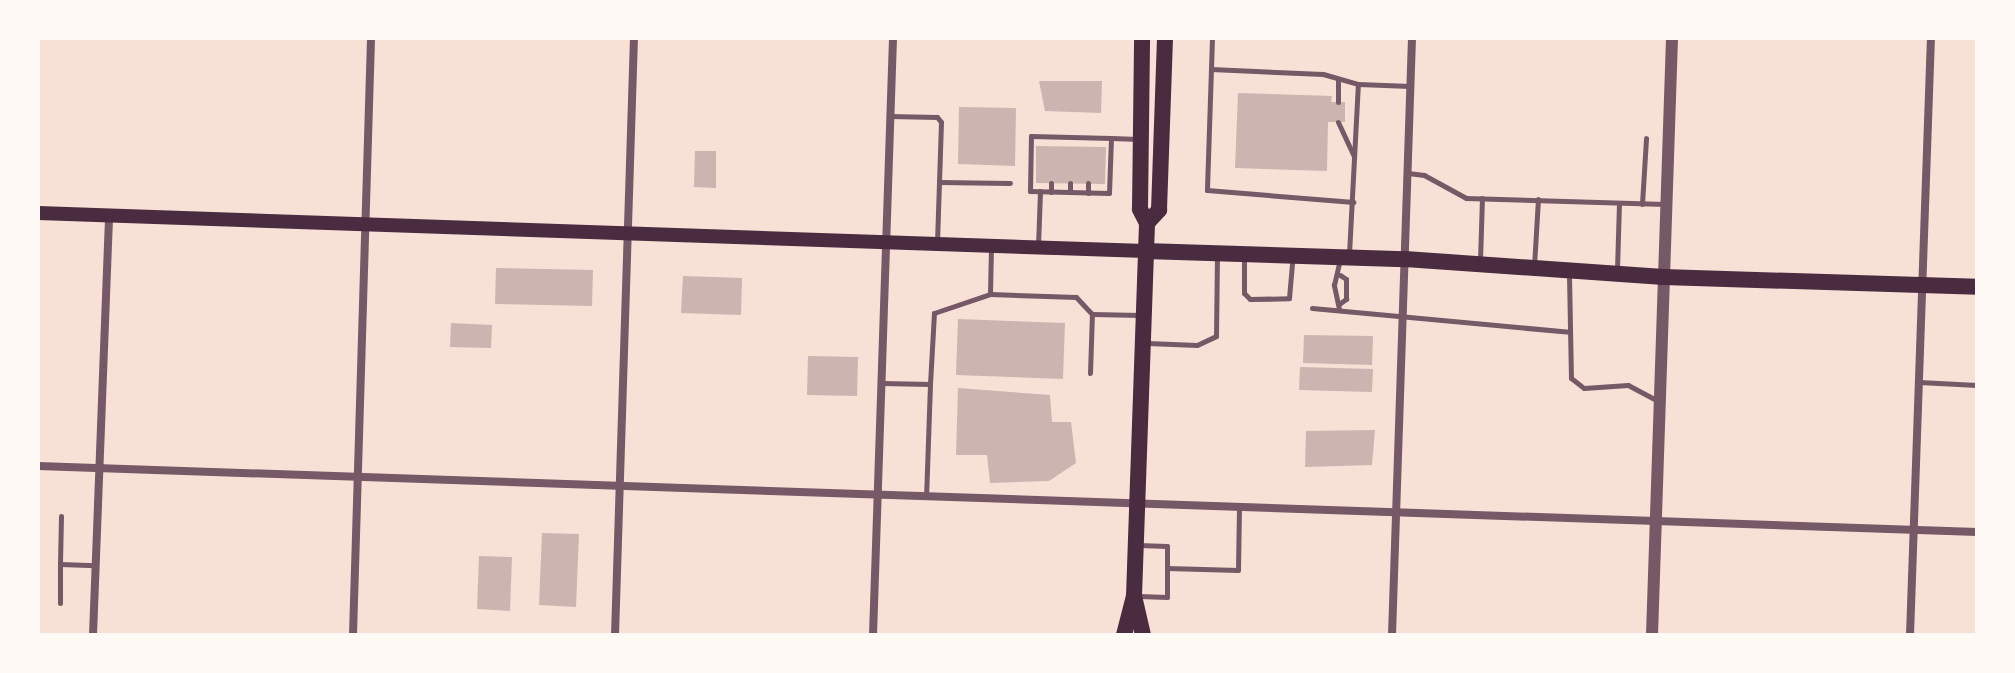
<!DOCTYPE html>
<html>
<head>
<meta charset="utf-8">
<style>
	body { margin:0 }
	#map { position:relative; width:2015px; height:673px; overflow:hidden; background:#f7e1d7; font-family:Barlow,sans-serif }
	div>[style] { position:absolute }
	.building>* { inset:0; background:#ccb4b1 }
	.service>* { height:5px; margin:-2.5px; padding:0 2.5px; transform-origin:2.5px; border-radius:2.5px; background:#755966 }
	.minor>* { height:8px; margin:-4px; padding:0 4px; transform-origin:4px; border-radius:4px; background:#755966 }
	.tertiary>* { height:12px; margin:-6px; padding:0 6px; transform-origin:6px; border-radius:6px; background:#755966 }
	.secondary>* { height:14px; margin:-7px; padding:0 7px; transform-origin:7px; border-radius:7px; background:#4a2c40 }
	.primary>* { height:16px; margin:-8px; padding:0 8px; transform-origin:8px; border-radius:8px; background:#4a2c40 }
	span { translate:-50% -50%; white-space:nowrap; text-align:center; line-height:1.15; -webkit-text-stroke:6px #fffaf5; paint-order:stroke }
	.frame { position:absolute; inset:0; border:40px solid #fffaf5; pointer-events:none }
</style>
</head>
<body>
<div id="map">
	<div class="building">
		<i style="clip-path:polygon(1039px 81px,1102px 81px,1101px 113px,1045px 111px)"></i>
		<i style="clip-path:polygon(1238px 93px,1332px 96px,1331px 102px,1345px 102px,1345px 122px,1328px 122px,1327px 171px,1235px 168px)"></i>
		<i style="clip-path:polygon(959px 107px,1016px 108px,1015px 166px,958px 164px)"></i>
		<i style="clip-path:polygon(1036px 146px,1106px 147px,1105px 184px,1036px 183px)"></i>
		<i style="clip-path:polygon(695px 151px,716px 151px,716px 188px,694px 187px)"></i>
		<i style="clip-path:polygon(496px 268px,593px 270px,592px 306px,495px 304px)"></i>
		<i style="clip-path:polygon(683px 276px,742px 278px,741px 315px,681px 313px)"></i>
		<i style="clip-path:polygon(958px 319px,1065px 323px,1063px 379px,956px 375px)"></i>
		<i style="clip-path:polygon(451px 323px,492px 325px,491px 348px,450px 347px)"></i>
		<i style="clip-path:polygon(1304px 335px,1373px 336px,1372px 365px,1303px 363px)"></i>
		<i style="clip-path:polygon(808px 356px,858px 357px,857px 396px,807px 395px)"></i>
		<i style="clip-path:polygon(1300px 367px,1373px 369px,1372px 392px,1299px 390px)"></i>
		<i style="clip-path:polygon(958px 388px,1050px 395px,1052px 422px,1071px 422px,1076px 463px,1049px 481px,990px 483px,987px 455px,956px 455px)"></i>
		<i style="clip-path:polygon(1375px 430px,1372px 465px,1305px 467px,1306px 431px)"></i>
		<i style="clip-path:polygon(542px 533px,579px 534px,576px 607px,539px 605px)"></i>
		<i style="clip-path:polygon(479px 556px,512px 557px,510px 611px,477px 609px)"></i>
	</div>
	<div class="service">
		<i style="left:1212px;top:38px;width:152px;rotate:91.9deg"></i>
		<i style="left:1207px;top:190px;width:147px;rotate:4.7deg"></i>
		<i style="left:1211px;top:69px;width:112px;rotate:2.6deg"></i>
		<i style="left:1323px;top:74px;width:36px;rotate:16deg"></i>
		<i style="left:1338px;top:102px;width:23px;rotate:-90deg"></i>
		<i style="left:890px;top:116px;width:47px;rotate:1.2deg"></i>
		<i style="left:937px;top:117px;width:6px;rotate:51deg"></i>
		<i style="left:941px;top:122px;width:119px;rotate:91.9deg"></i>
		<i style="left:1338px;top:122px;width:38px;rotate:65deg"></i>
		<i style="left:1031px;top:136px;width:80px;rotate:1.4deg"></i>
		<i style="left:1111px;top:138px;width:55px;rotate:92.1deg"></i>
		<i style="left:1109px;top:193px;width:79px;rotate:-178.5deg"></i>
		<i style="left:1030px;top:191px;width:55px;rotate:-89deg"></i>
		<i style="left:1111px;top:138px;width:27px;rotate:2deg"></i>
		<i style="left:1408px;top:173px;width:16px;rotate:7deg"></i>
		<i style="left:1424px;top:175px;width:48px;rotate:28.7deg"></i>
		<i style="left:1466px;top:198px;width:199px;rotate:1.7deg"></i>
		<i style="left:939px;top:182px;width:71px;rotate:0.8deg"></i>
		<i style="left:1051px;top:192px;width:9px;rotate:-90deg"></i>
		<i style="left:1070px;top:192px;width:9px;rotate:-90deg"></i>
		<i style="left:1088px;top:193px;width:10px;rotate:-90deg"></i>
		<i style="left:1642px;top:204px;width:66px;rotate:-86.5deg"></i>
		<i style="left:1038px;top:246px;width:55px;rotate:-87.9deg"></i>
		<i style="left:1349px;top:254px;width:170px;rotate:-87deg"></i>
		<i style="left:1358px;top:84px;width:52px;rotate:2.2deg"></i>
		<i style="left:1244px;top:258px;width:35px;rotate:90deg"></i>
		<i style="left:1244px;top:293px;width:8px;rotate:45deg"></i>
		<i style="left:1250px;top:299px;width:39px;rotate:-1deg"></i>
		<i style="left:1289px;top:298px;width:38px;rotate:-85deg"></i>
		<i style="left:1480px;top:261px;width:63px;rotate:-88.2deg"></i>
		<i style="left:1534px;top:266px;width:67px;rotate:-86.6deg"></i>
		<i style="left:1617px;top:270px;width:67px;rotate:-88.3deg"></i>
		<i style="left:1569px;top:275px;width:103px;rotate:88.9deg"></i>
		<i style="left:1571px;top:378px;width:16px;rotate:38deg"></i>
		<i style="left:1584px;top:388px;width:44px;rotate:-3.9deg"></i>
		<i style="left:1628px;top:385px;width:34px;rotate:28deg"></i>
		<i style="left:990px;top:294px;width:86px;rotate:2deg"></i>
		<i style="left:1076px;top:297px;width:23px;rotate:47deg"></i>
		<i style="left:1092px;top:314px;width:48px;rotate:1.2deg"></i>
		<i style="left:1339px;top:304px;width:9px;rotate:-36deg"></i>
		<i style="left:1346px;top:299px;width:20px;rotate:-90deg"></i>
		<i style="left:1346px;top:279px;width:7px;rotate:-146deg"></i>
		<i style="left:1312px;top:308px;width:258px;rotate:5.3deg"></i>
		<i style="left:1339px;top:309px;width:25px;rotate:-102deg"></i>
		<i style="left:1334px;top:285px;width:28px;rotate:-77deg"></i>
		<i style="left:1147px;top:343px;width:50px;rotate:2.3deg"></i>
		<i style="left:1197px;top:345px;width:21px;rotate:-25deg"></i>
		<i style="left:1216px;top:336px;width:78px;rotate:-89.3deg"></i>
		<i style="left:1090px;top:373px;width:59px;rotate:-88.1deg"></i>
		<i style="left:1919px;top:382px;width:58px;rotate:3deg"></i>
		<i style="left:882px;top:383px;width:48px;rotate:1.2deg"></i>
		<i style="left:930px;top:384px;width:113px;rotate:92deg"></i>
		<i style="left:930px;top:384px;width:71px;rotate:-86.8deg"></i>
		<i style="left:934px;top:313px;width:59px;rotate:-18.7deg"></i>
		<i style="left:990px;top:294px;width:48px;rotate:-88.8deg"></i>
		<i style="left:61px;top:516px;width:48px;rotate:91.2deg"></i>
		<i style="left:60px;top:564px;width:35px;rotate:2deg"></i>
		<i style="left:1138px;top:545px;width:29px;rotate:2deg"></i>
		<i style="left:1167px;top:546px;width:22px;rotate:90deg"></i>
		<i style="left:1139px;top:596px;width:28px;rotate:2deg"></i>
		<i style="left:1167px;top:597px;width:29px;rotate:-90deg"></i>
		<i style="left:1167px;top:568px;width:71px;rotate:1.6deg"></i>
		<i style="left:1238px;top:570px;width:62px;rotate:-89.1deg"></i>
		<i style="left:60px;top:603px;width:39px;rotate:-90deg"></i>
	</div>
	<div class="minor">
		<i style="left:38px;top:466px;width:1940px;rotate:1.95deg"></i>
		<i style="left:93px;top:635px;width:420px;rotate:-87.8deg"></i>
		<i style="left:353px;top:635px;width:597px;rotate:-88.27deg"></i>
		<i style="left:615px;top:635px;width:597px;rotate:-88.18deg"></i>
		<i style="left:873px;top:635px;width:597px;rotate:-88.08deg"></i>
		<i style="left:1392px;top:635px;width:597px;rotate:-88.08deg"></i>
		<i style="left:1910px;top:635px;width:597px;rotate:-87.99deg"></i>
	</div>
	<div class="tertiary">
		<i style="left:1652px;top:635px;width:597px;rotate:-88.08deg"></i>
	</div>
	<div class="secondary">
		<i style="left:38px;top:213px;width:1108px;rotate:1.97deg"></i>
	</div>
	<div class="primary">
		<i style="left:1147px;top:223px;width:18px;rotate:-47deg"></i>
		<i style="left:1159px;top:210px;width:172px;rotate:-88deg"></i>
		<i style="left:1145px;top:251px;width:260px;rotate:1.8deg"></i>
		<i style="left:1405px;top:259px;width:259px;rotate:4deg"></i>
		<i style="left:1663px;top:277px;width:314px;rotate:1.8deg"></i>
		<i style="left:1134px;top:596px;width:40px;rotate:77deg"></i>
		<i style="left:1124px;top:635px;width:40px;rotate:-75.6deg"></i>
		<i style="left:1134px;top:596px;width:373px;rotate:-88deg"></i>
		<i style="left:1147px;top:223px;width:16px;rotate:-117deg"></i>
		<i style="left:1140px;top:209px;width:171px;rotate:-89.3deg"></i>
	</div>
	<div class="frame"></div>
</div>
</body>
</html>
